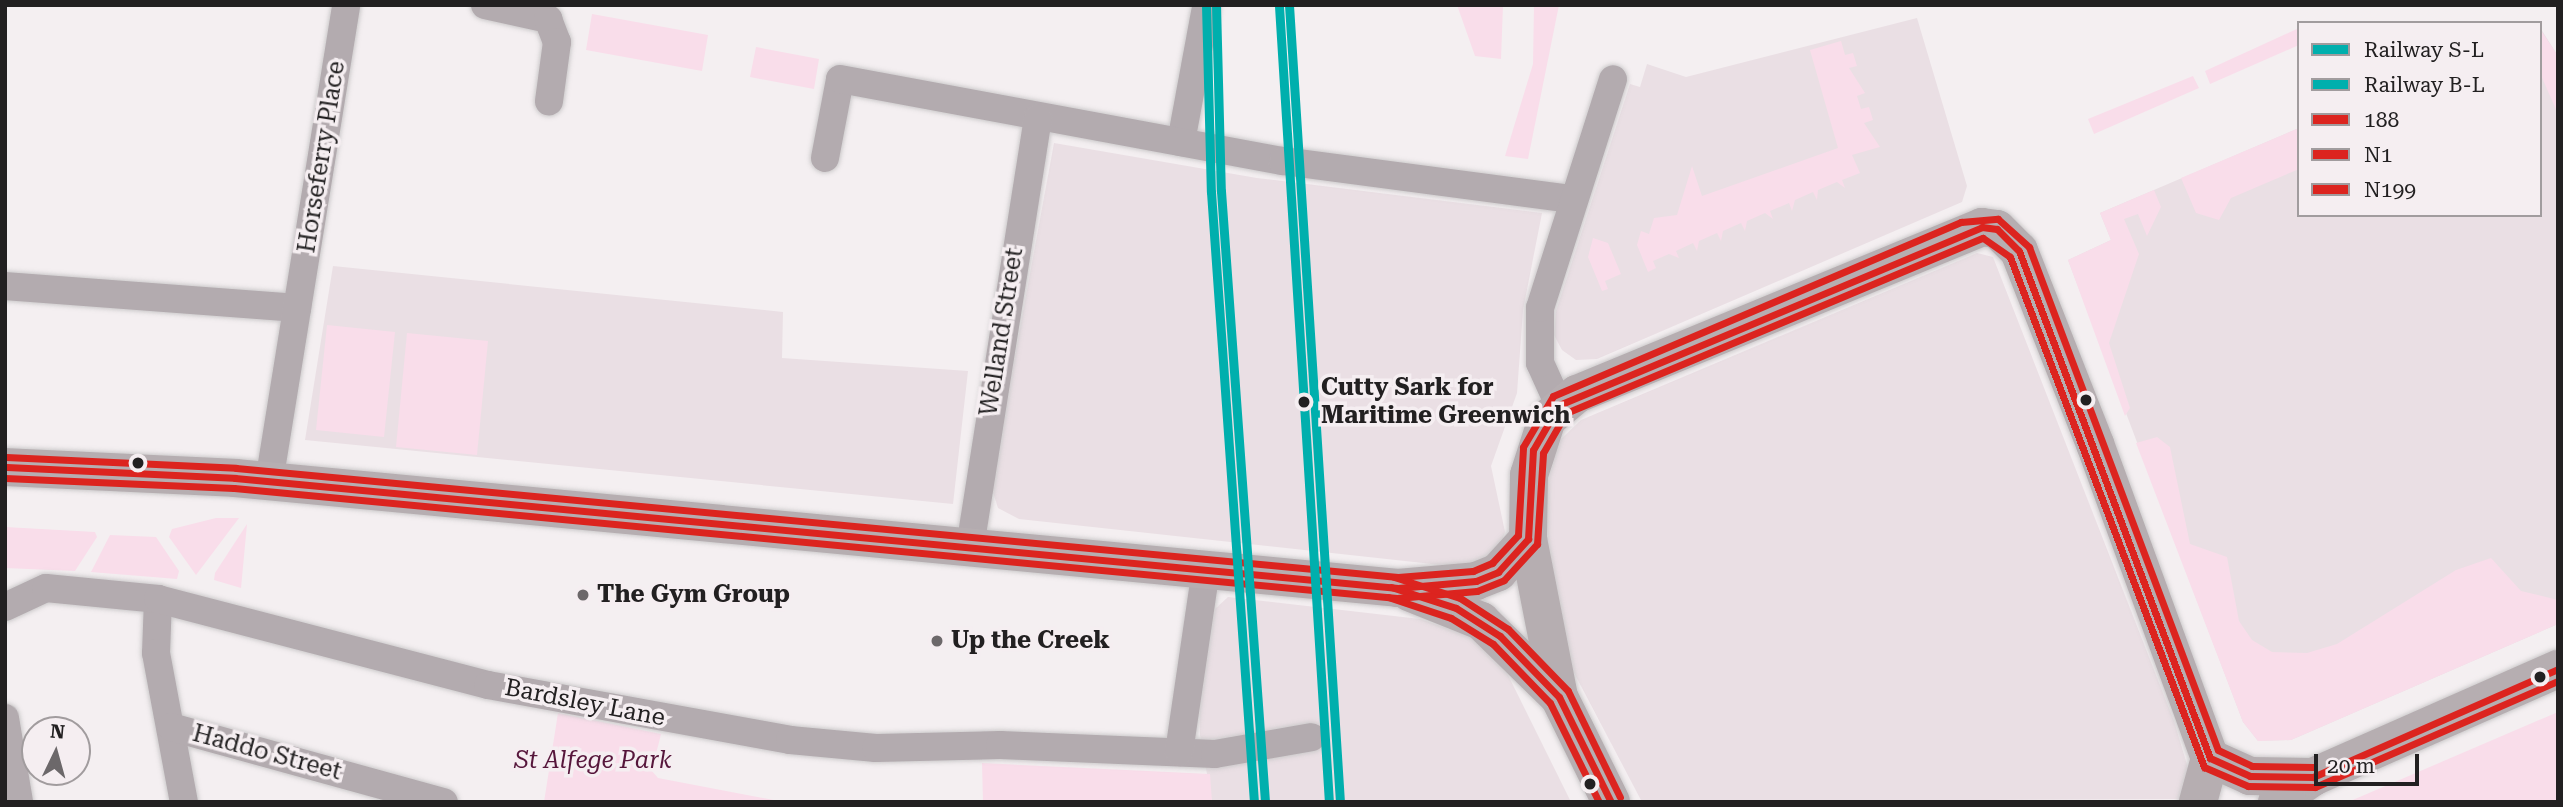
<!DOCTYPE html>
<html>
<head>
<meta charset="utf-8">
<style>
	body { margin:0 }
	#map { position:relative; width:2563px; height:807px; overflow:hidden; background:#f4eff1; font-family:"Roboto Serif",serif }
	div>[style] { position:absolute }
	.built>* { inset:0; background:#eadfe4 }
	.green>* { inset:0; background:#f9ddea }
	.roads { filter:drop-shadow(0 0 2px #cdcbcc) drop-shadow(0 0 2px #cdcbcc) }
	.street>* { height:28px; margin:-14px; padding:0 14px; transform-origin:14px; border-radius:14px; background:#b3abaf }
	.primary>* { height:38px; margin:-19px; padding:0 19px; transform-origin:19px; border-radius:19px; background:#b6aeb1 }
	.bus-1>* { height:7px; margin:-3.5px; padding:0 3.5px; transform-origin:3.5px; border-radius:3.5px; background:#dc241f }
	.bus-2>* { height:7px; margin:-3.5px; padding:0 3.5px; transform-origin:3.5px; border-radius:3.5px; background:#dc241f }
	.bus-3>* { height:7px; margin:-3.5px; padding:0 3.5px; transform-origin:3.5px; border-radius:3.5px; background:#dc241f }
	.rail-1>* { height:9px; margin:-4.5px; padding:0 4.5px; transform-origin:4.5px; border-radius:4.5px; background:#00afad }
	.rail-2>* { height:9px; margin:-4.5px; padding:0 4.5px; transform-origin:4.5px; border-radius:4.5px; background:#00afad }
	.dots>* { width:19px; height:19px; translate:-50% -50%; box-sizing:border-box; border:4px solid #f5eef1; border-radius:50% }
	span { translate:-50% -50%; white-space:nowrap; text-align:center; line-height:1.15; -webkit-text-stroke:7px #f5eef1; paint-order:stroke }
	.street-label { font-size:24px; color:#222021 }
	.stop-label { font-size:24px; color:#222021; font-weight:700 }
	.left { translate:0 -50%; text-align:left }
	.poi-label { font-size:24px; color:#222021; font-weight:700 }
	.park-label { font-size:24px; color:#56163b; font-style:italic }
	.frame { position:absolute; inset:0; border:7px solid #222021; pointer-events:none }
	.legend { position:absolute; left:2297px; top:21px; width:245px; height:196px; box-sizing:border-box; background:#f5eef1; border:2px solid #a19c9e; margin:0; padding:9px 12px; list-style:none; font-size:21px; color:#222021 }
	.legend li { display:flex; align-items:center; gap:14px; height:35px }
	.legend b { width:35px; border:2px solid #a19c9e }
	.north { position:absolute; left:21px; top:716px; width:70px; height:70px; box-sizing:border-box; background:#f5eef1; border:2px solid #a19c9e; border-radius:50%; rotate:5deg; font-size:19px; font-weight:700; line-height:28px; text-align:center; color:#222021 }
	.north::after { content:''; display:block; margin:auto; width:24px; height:32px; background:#6c686a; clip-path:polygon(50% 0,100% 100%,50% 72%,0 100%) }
	.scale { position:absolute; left:2314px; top:754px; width:105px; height:32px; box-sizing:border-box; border:4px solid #222021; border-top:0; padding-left:9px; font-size:21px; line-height:24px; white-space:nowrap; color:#222021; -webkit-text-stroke:5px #f5eef1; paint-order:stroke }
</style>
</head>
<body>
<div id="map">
	<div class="built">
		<i style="clip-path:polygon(1917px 18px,1967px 186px,1962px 202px,1597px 359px,1576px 360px,1562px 350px,1554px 335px,1556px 311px,1630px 84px,1640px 87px,1647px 64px,1686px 77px)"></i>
		<i style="clip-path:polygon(2541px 29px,2558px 56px,2558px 624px,2291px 740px,2258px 741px,2243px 722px,2068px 260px,2111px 240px,2100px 213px,2299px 128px,2299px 215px,2540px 215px)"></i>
		<i style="clip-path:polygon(1054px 143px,1257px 178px,1542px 213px,1523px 310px,1517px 393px,1491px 466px,1505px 532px,1499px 548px,1469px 568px,1019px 519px,998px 508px,991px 486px)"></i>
		<i style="clip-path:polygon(1977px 253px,1993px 257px,2174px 721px,2188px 768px,2181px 799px,1642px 802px,1571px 667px,1548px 556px,1548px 470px,1559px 441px,1581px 420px)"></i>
		<i style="clip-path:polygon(333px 266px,783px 312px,782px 358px,968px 371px,953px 504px,305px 440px)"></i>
		<i style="clip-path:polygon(1228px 597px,1420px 619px,1470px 636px,1507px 673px,1571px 802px,1212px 802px,1200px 735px,1199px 684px,1215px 609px)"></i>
	</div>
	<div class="green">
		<i style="clip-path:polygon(1457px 5px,1503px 5px,1501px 59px,1475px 56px)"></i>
		<i style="clip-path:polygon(1534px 5px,1559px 5px,1528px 159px,1505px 156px,1533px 64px)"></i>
		<i style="clip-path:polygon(592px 14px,708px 35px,702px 71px,586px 50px)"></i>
		<i style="clip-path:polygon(2299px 28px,2299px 45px,2210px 84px,2205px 71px)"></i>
		<i style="clip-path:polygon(2540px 29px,2558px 56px,2558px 114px,2540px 73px)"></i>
		<i style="clip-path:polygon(1841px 41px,1845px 55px,1853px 53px,1857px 66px,1849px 68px,1865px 93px,1857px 96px,1861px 109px,1869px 107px,1873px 120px,1864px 123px,1880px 147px,1852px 155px,1860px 173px,1842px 180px,1845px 188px,1837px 182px,1818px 190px,1817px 200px,1813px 192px,1795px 200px,1792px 211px,1789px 203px,1770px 211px,1773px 219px,1765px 213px,1747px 221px,1745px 231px,1741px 223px,1723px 231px,1721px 241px,1717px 233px,1699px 241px,1697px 251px,1693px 243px,1676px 251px,1679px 258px,1669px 254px,1653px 261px,1656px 268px,1648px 272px,1637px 245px,1641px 231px,1649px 234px,1654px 218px,1677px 215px,1692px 166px,1702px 196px,1838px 148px,1810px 50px)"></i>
		<i style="clip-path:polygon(756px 47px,819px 59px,814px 89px,750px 77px)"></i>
		<i style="clip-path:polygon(2193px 76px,2199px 88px,2094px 134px,2088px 119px)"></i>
		<i style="clip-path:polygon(2299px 128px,2299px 169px,2231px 198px,2219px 220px,2196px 213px,2181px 178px)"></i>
		<i style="clip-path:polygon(2154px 190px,2161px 207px,2147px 236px,2138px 214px,2124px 219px,2139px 254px,2109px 343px,2130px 408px,2125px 416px,2068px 260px,2111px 240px,2100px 213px)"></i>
		<i style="clip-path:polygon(1593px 238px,1608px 243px,1621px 274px,1605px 281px,1608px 289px,1602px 291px,1588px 257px)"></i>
		<i style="clip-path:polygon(327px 325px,395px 332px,384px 437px,316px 430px)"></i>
		<i style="clip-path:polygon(407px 333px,488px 341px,477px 455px,396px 447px)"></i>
		<i style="clip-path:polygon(2157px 437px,2170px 447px,2190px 544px,2227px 557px,2239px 621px,2252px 640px,2272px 652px,2307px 653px,2337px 644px,2456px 570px,2491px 558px,2521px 591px,2558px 600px,2558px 624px,2291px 740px,2258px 741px,2243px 722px,2136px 443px)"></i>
		<i style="clip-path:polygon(216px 518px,239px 518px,196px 575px,169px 537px,172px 529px)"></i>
		<i style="clip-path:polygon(247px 524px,241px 588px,214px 580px,215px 573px)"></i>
		<i style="clip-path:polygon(5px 527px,95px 532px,97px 537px,75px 571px,5px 568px)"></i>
		<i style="clip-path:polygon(110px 535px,156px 537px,179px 571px,177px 579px,91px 572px)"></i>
		<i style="clip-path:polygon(2558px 712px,2558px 802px,2348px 802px)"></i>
		<i style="clip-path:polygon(558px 713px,661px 734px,652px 771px,658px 778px,784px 802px,544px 802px)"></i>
		<i style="clip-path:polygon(982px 763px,1210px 774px,1212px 802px,983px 802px)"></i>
	</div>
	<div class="roads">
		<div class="street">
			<i style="left:485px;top:5px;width:65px;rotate:12.5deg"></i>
			<i style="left:548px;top:19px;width:25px;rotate:69deg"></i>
			<i style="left:557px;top:42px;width:60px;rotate:97.7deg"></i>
			<i style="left:1181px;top:142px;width:137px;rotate:-79.5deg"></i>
			<i style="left:825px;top:158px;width:80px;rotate:-79.2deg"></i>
			<i style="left:840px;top:79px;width:451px;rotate:10.5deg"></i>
			<i style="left:1283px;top:161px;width:291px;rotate:7.5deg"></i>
			<i style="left:5px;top:286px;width:293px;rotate:4.3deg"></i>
			<i style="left:1559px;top:405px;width:46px;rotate:-114.3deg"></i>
			<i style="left:1540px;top:363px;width:55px;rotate:-90deg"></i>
			<i style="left:1540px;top:308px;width:240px;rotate:-72.3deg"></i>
			<i style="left:269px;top:482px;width:483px;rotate:-80.8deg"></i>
			<i style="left:970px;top:547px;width:434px;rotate:-81deg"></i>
			<i style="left:158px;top:599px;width:54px;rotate:92.1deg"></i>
			<i style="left:156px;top:653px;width:152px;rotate:79.4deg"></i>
			<i style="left:5px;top:607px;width:45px;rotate:-24.9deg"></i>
			<i style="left:46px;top:588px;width:113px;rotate:5.6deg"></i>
			<i style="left:158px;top:599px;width:341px;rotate:14.6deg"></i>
			<i style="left:488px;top:685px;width:307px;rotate:10.3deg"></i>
			<i style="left:790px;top:740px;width:86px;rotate:5.3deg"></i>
			<i style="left:876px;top:748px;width:124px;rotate:-1.4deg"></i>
			<i style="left:1000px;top:745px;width:215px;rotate:2.4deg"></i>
			<i style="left:1215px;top:754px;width:98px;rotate:-9.9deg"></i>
			<i style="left:5px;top:718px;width:85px;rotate:80.5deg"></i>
			<i style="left:171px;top:727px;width:283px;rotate:15.4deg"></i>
			<i style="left:1179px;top:752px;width:185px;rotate:-81.6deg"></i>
		</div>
		<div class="primary">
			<i style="left:5px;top:467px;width:230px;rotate:2.7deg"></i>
			<i style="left:235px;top:478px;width:1168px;rotate:5.4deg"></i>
			<i style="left:1398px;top:588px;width:78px;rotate:-5.1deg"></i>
			<i style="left:1476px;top:581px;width:24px;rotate:-22deg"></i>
			<i style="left:1498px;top:572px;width:45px;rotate:-47.7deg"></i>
			<i style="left:1409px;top:592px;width:78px;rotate:21.9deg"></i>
			<i style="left:1481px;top:621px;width:109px;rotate:44.3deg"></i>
			<i style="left:2210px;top:758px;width:44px;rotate:24.2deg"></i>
			<i style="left:2250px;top:776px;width:63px;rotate:0.9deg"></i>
			<i style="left:1611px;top:802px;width:117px;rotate:-116.3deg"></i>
			<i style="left:1559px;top:697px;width:161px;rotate:-101.1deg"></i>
			<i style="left:1528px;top:539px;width:64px;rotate:-89.1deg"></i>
			<i style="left:1529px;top:475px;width:59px;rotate:-72.2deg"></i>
			<i style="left:1547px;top:419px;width:39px;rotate:-40deg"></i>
			<i style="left:1577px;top:394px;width:438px;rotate:-22.4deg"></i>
			<i style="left:1982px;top:227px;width:15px;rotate:8deg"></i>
			<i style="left:1997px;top:229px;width:31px;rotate:45deg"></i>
			<i style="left:2019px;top:251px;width:207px;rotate:68.5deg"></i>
			<i style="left:2095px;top:444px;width:334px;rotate:69.9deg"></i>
			<i style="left:2210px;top:758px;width:46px;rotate:105.3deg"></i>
			<i style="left:2277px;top:802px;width:44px;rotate:-34.8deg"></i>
			<i style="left:2313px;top:777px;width:268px;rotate:-23.8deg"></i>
		</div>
	</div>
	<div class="bus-1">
		<i style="left:5px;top:467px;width:230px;rotate:2.7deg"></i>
		<i style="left:235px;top:478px;width:1168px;rotate:5.4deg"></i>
		<i style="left:1398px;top:588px;width:78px;rotate:-5.1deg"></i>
		<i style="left:1476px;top:581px;width:24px;rotate:-22deg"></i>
		<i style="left:1498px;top:572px;width:45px;rotate:-47.7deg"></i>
		<i style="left:1528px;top:539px;width:89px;rotate:-86.8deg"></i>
		<i style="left:1533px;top:450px;width:52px;rotate:-60deg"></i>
		<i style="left:1559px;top:405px;width:459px;rotate:-22.8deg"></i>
		<i style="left:1982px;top:227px;width:15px;rotate:8deg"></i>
		<i style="left:1997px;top:229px;width:31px;rotate:45deg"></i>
		<i style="left:2019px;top:251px;width:542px;rotate:69.36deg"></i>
		<i style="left:2210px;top:758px;width:44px;rotate:24.2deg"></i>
		<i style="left:2250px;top:776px;width:63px;rotate:0.9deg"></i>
		<i style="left:2313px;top:777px;width:268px;rotate:-23.8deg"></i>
		<i style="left:1391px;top:587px;width:68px;rotate:17.9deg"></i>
		<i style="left:1456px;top:608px;width:52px;rotate:32.5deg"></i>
		<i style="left:1500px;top:636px;width:85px;rotate:46deg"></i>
		<i style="left:1559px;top:697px;width:117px;rotate:63.7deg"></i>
	</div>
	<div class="bus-2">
		<i style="left:5px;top:478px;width:229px;rotate:2.5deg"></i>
		<i style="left:234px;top:488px;width:1168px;rotate:5.4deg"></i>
		<i style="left:1397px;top:598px;width:80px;rotate:-5deg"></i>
		<i style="left:1477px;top:591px;width:29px;rotate:-22deg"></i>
		<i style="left:1504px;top:580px;width:49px;rotate:-47.5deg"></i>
		<i style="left:1537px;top:544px;width:91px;rotate:-86.2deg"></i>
		<i style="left:1543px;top:453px;width:46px;rotate:-60.1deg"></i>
		<i style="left:1566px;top:413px;width:452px;rotate:-22.8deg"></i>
		<i style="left:1983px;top:238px;width:33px;rotate:35deg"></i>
		<i style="left:2010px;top:257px;width:546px;rotate:69.17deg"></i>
		<i style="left:2204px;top:767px;width:48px;rotate:23.4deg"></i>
		<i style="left:2248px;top:786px;width:67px;rotate:0.9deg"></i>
		<i style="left:2315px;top:787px;width:265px;rotate:-23.6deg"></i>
		<i style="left:1388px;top:597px;width:66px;rotate:18.4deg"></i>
		<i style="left:1451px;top:618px;width:49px;rotate:31.8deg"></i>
		<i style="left:1493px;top:644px;width:82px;rotate:46deg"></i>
		<i style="left:1550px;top:703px;width:110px;rotate:63.7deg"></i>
	</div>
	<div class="bus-3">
		<i style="left:6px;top:457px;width:230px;rotate:2.7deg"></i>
		<i style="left:236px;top:468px;width:1167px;rotate:5.36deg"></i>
		<i style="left:1398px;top:577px;width:75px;rotate:-4.6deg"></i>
		<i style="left:1473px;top:571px;width:21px;rotate:-23deg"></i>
		<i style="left:1492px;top:563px;width:38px;rotate:-47deg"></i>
		<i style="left:1518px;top:535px;width:88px;rotate:-86.7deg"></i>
		<i style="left:1523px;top:447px;width:59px;rotate:-59.5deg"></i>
		<i style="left:1553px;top:396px;width:444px;rotate:-23.1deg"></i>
		<i style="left:1961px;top:222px;width:37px;rotate:-5deg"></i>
		<i style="left:1998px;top:219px;width:42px;rotate:42.1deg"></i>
		<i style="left:2029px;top:247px;width:537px;rotate:69.41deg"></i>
		<i style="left:2218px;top:750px;width:38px;rotate:25deg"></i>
		<i style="left:2252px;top:766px;width:61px;rotate:0.9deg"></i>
		<i style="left:1394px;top:577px;width:69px;rotate:17.7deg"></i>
		<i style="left:1460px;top:598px;width:57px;rotate:32.9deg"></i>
		<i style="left:1508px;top:629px;width:86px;rotate:45.9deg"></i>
		<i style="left:1568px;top:691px;width:118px;rotate:63.9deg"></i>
	</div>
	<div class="rail-1">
		<i style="left:1216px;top:5px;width:186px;rotate:88.5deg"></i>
		<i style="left:1221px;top:191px;width:613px;rotate:85.88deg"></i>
		<i style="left:1289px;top:5px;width:799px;rotate:86.34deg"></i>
	</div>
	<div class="rail-2">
		<i style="left:1206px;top:5px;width:187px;rotate:88.5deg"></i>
		<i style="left:1211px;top:192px;width:612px;rotate:85.97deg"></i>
		<i style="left:1279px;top:6px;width:798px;rotate:86.41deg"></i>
	</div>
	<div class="dots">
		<i style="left:2086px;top:400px;background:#222021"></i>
		<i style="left:1304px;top:402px;background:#222021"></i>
		<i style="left:138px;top:463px;background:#222021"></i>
		<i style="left:583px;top:595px;background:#6c686a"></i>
		<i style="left:937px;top:641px;background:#6c686a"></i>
		<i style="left:2540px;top:677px;background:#222021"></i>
		<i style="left:1590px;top:784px;background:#222021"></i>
	</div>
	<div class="street-label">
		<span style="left:322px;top:157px;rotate:-81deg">Horseferry Place</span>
		<span style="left:1002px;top:332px;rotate:-81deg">Welland Street</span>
		<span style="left:585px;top:703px;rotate:11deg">Bardsley Lane</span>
		<span style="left:267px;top:753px;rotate:15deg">Haddo Street</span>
	</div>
	<div class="stop-label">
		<span class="left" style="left:1321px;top:402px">Cutty Sark for<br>Maritime Greenwich</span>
	</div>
	<div class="poi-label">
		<span class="left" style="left:597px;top:595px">The Gym Group</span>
		<span class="left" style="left:951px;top:641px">Up the Creek</span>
	</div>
	<div class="park-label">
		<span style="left:593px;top:761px">St Alfege Park</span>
	</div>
	<div class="frame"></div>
	<ul class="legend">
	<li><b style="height:9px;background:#00afad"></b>Railway S-L</li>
	<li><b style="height:9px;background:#00afad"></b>Railway B-L</li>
	<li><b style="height:9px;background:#dc241f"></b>188</li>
	<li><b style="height:9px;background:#dc241f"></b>N1</li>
	<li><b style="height:9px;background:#dc241f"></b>N199</li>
	</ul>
	<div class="north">N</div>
	<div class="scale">20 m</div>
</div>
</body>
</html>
